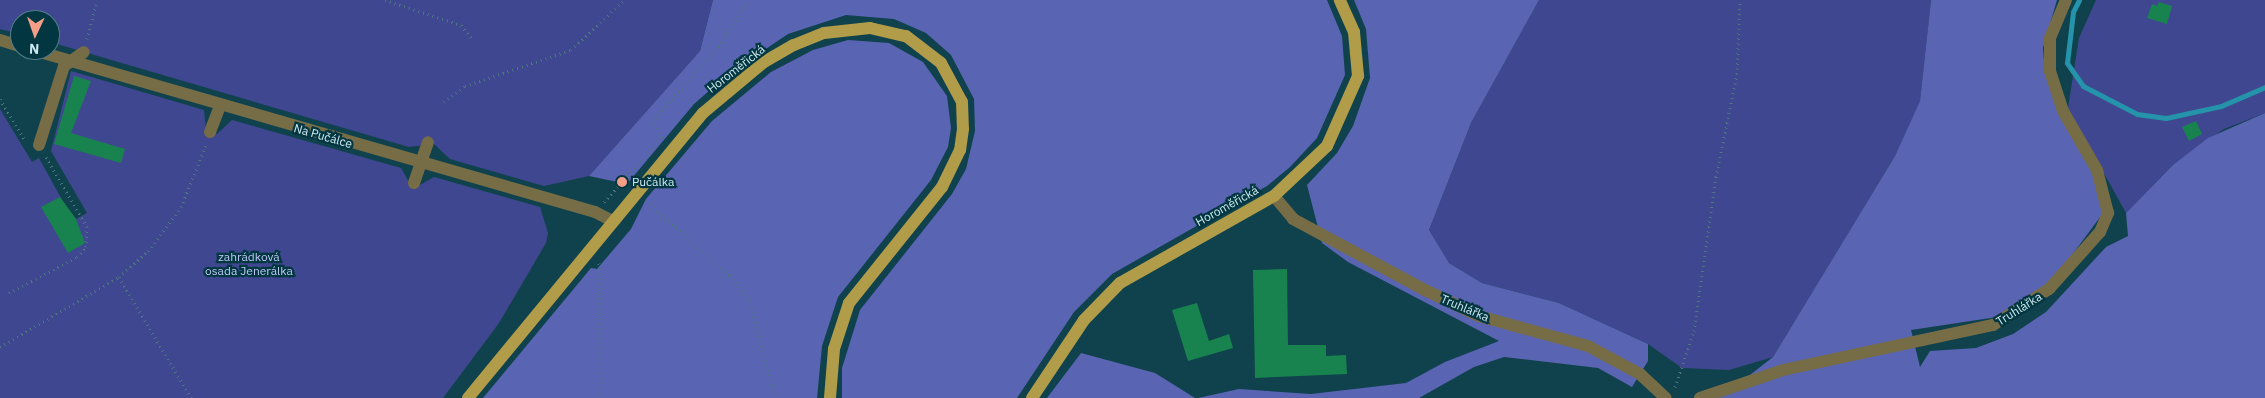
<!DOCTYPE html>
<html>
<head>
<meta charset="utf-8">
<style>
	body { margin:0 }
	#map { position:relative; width:2265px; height:398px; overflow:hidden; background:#10424d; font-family:"IBM Plex Sans",sans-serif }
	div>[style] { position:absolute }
	.green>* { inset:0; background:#3f4790 }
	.forest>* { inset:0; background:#5964b3 }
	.stream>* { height:5px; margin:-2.5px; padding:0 2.5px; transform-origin:2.5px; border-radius:2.5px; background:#2593aa }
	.building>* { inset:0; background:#18834e }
	.path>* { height:3px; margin-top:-1.5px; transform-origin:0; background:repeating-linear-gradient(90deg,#4c7680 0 1px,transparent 0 5px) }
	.minor>* { height:12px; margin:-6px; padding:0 6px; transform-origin:6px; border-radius:6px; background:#766d47 }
	.major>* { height:12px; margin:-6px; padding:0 6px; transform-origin:6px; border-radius:6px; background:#b19c49 }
	.dots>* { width:14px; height:14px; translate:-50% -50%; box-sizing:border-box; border:2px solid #023742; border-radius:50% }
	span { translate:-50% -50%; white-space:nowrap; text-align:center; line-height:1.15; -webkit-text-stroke:4.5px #023742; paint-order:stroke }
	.street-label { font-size:12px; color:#d0e9ef }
	.poi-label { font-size:12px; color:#d0e9ef }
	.left { translate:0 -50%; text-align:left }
	.park-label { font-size:12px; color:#c0c9f5 }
	.north { position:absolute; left:10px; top:10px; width:50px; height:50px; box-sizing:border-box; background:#023742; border:1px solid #547e87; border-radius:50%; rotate:183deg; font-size:14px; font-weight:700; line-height:20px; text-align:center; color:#d0e9ef }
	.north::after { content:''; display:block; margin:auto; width:18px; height:22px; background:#f49e88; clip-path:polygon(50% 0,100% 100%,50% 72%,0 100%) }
</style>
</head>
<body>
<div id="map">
	<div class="green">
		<i style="clip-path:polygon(0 0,713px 0,700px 51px,589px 176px,544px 186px,450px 159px,434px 144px,409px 147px,50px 42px,50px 20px,20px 20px,20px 34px,0 29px)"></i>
		<i style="clip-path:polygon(1539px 0,1931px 0,1920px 102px,1895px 156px,1773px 357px,1729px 370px,1682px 368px,1648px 344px,1559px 303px,1482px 283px,1449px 263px,1429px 230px,1471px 123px)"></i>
		<i style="clip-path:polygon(2096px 0,2265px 0,2265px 113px,2224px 129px,2173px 165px,2126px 213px,2068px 108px,2079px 38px)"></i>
		<i style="clip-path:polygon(71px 71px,204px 110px,206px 130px,217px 134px,232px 120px,401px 168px,409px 182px,420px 185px,434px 177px,540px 207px,548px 233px,546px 243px,499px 323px,443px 398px,0 398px,0 109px,32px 162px,39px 158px,66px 207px,76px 219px,87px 213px,51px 151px)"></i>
	</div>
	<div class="forest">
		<i style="clip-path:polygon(713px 0,1327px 0,1342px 36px,1345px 75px,1317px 138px,1290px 167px,1267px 186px,1112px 274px,1074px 312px,1017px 398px,842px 398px,842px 368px,860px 310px,952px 194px,966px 169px,975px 131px,974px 99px,951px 55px,926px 33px,894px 19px,846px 15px,788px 34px,727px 75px,694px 104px,627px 184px,589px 176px,700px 51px)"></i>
		<i style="clip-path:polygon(1354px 0,1539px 0,1471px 123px,1429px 230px,1449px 263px,1482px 283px,1559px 303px,1648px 344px,1648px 361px,1632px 387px,1598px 368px,1504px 357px,1474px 367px,1419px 398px,1198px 398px,1239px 389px,1311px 394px,1406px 383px,1445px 362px,1499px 341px,1348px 262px,1322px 243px,1307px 185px,1337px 153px,1353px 126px,1370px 78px,1366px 29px)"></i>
		<i style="clip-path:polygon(1931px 0,2057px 0,2043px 48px,2045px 73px,2109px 205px,2052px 282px,1997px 317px,1911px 330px,1920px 367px,1930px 351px,1976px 348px,2013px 334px,2046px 312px,2106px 247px,2128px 236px,2126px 213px,2173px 165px,2208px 138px,2265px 113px,2265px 398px,1701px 398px,1746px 378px,1773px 357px,1895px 156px,1920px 101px)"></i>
		<i style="clip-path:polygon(848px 40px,889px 43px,923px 62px,947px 96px,951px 128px,948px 147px,931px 180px,838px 297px,822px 346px,817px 398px,483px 398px,591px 268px,597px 269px,631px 229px,646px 199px,712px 121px,771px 72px,813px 50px)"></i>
		<i style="clip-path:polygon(1081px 353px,1155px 373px,1195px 398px,1047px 398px)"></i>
	</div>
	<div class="stream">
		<i style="left:2079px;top:0;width:13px;rotate:117deg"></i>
		<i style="left:2073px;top:12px;width:51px;rotate:96.7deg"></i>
		<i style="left:2067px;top:63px;width:28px;rotate:55deg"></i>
		<i style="left:2083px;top:86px;width:61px;rotate:27.4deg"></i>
		<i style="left:2137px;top:114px;width:29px;rotate:8deg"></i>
		<i style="left:2166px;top:118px;width:56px;rotate:-12.3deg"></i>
		<i style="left:2221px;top:106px;width:48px;rotate:-23.4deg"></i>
	</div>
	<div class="building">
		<i style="clip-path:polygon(2159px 2px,2172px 6px,2167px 24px,2147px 18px,2152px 4px,2157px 6px)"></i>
		<i style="clip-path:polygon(74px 76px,91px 81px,71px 133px,125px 149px,121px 163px,54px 144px)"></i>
		<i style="clip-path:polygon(2196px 121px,2202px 134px,2189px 141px,2182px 127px)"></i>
		<i style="clip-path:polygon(60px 197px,76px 219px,85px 243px,68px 253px,41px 207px)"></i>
		<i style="clip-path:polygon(1287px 269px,1288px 345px,1326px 345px,1326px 356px,1346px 355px,1347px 374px,1255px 378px,1253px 270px)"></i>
		<i style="clip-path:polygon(1197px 303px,1209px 341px,1229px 334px,1233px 348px,1188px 361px,1172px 310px)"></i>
	</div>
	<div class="path">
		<i style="left:385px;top:0;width:80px;rotate:18.2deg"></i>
		<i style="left:461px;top:25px;width:18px;rotate:52deg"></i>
		<i style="left:87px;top:39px;width:40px;rotate:-75.6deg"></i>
		<i style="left:0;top:99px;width:50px;rotate:58.8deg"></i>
		<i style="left:444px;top:102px;width:26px;rotate:-37deg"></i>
		<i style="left:465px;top:86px;width:112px;rotate:-18.8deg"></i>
		<i style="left:571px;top:50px;width:73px;rotate:-43.3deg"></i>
		<i style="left:646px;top:201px;width:111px;rotate:41.7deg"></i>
		<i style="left:729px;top:275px;width:34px;rotate:52deg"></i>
		<i style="left:750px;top:302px;width:99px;rotate:75.4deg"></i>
		<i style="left:604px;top:202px;width:87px;rotate:-48.3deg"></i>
		<i style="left:662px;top:137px;width:18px;rotate:-124deg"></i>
		<i style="left:652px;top:122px;width:106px;rotate:-48.8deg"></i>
		<i style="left:722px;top:42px;width:49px;rotate:-58.2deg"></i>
		<i style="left:599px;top:263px;width:135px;rotate:89.2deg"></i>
		<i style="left:119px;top:277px;width:141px;rotate:59.2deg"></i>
		<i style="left:9px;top:293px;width:77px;rotate:-27.9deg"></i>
		<i style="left:77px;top:257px;width:13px;rotate:-48deg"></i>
		<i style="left:86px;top:247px;width:20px;rotate:-87deg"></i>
		<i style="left:87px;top:227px;width:81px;rotate:-120.4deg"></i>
		<i style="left:0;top:347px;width:138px;rotate:-30.5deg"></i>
		<i style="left:119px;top:277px;width:39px;rotate:-42deg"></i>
		<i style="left:148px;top:251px;width:55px;rotate:-53.1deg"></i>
		<i style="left:181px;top:207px;width:67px;rotate:-68deg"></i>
		<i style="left:1675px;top:387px;width:59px;rotate:-71.3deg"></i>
		<i style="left:1694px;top:331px;width:156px;rotate:-81.9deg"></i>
		<i style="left:1716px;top:177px;width:105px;rotate:-78.5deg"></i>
		<i style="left:1737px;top:74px;width:74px;rotate:-87.7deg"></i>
	</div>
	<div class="minor">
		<i style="left:0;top:40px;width:21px;rotate:17deg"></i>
		<i style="left:33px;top:50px;width:585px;rotate:16.08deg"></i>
		<i style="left:595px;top:212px;width:20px;rotate:27deg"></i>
		<i style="left:210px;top:132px;width:28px;rotate:-69deg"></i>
		<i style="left:39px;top:145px;width:83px;rotate:-72.4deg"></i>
		<i style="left:64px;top:66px;width:24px;rotate:-35deg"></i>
		<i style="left:414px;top:183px;width:43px;rotate:-71.1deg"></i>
		<i style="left:1274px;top:196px;width:30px;rotate:50deg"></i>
		<i style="left:1293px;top:219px;width:150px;rotate:28.3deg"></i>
		<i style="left:1425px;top:290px;width:60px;rotate:25.7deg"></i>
		<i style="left:1479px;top:316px;width:113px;rotate:15.4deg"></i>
		<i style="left:1588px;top:346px;width:59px;rotate:28.3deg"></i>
		<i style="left:1640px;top:374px;width:35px;rotate:43deg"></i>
		<i style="left:1700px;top:398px;width:88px;rotate:-18.6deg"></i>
		<i style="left:1783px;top:370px;width:215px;rotate:-12.1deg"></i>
		<i style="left:1993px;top:325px;width:67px;rotate:-32.7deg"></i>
		<i style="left:2049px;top:289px;width:76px;rotate:-48.2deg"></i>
		<i style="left:2100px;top:232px;width:21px;rotate:-67deg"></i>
		<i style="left:2108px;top:213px;width:44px;rotate:-104.3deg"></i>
		<i style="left:2097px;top:170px;width:68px;rotate:-120deg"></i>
		<i style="left:2063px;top:111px;width:42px;rotate:-108deg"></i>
		<i style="left:2050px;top:71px;width:33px;rotate:-90deg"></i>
		<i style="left:2050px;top:38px;width:41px;rotate:-67.2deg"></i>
	</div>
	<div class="major">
		<i style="left:468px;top:398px;width:369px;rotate:-50.5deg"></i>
		<i style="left:703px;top:113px;width:80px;rotate:-39.9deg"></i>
		<i style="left:764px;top:62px;width:34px;rotate:-30deg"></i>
		<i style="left:794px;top:45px;width:32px;rotate:-22deg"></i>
		<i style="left:824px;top:33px;width:46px;rotate:-6.2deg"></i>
		<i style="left:870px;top:28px;width:37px;rotate:13deg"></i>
		<i style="left:906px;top:36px;width:44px;rotate:37.6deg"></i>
		<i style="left:941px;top:63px;width:44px;rotate:61.7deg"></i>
		<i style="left:962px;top:102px;width:27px;rotate:88deg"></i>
		<i style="left:963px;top:129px;width:21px;rotate:98deg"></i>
		<i style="left:960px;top:150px;width:41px;rotate:115.9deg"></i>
		<i style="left:942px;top:187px;width:149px;rotate:128.7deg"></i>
		<i style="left:849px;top:303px;width:48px;rotate:108.1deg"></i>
		<i style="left:834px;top:349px;width:49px;rotate:94.7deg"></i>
		<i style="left:1032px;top:398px;width:94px;rotate:-56.3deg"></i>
		<i style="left:1084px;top:320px;width:52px;rotate:-45.8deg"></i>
		<i style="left:1120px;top:283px;width:177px;rotate:-29.5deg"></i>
		<i style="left:1274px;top:196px;width:73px;rotate:-43.3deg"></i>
		<i style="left:1327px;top:146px;width:77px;rotate:-66.1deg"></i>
		<i style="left:1358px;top:76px;width:44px;rotate:-95.2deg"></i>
		<i style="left:1354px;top:32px;width:35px;rotate:-114deg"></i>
	</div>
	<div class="dots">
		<i style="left:622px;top:182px;background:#f49e88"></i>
	</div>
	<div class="street-label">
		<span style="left:736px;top:69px;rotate:-38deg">Horoměřická</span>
		<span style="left:323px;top:136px;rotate:16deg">Na Pučálce</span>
		<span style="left:1227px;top:206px;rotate:-29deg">Horoměřická</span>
		<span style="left:1465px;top:308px;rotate:23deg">Truhlářka</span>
		<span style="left:2019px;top:309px;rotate:-32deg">Truhlářka</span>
	</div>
	<div class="poi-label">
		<span class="left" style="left:632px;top:182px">Pučálka</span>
	</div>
	<div class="park-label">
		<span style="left:249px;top:264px">zahrádková<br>osada Jenerálka</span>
	</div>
	<div class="north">N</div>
</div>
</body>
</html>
